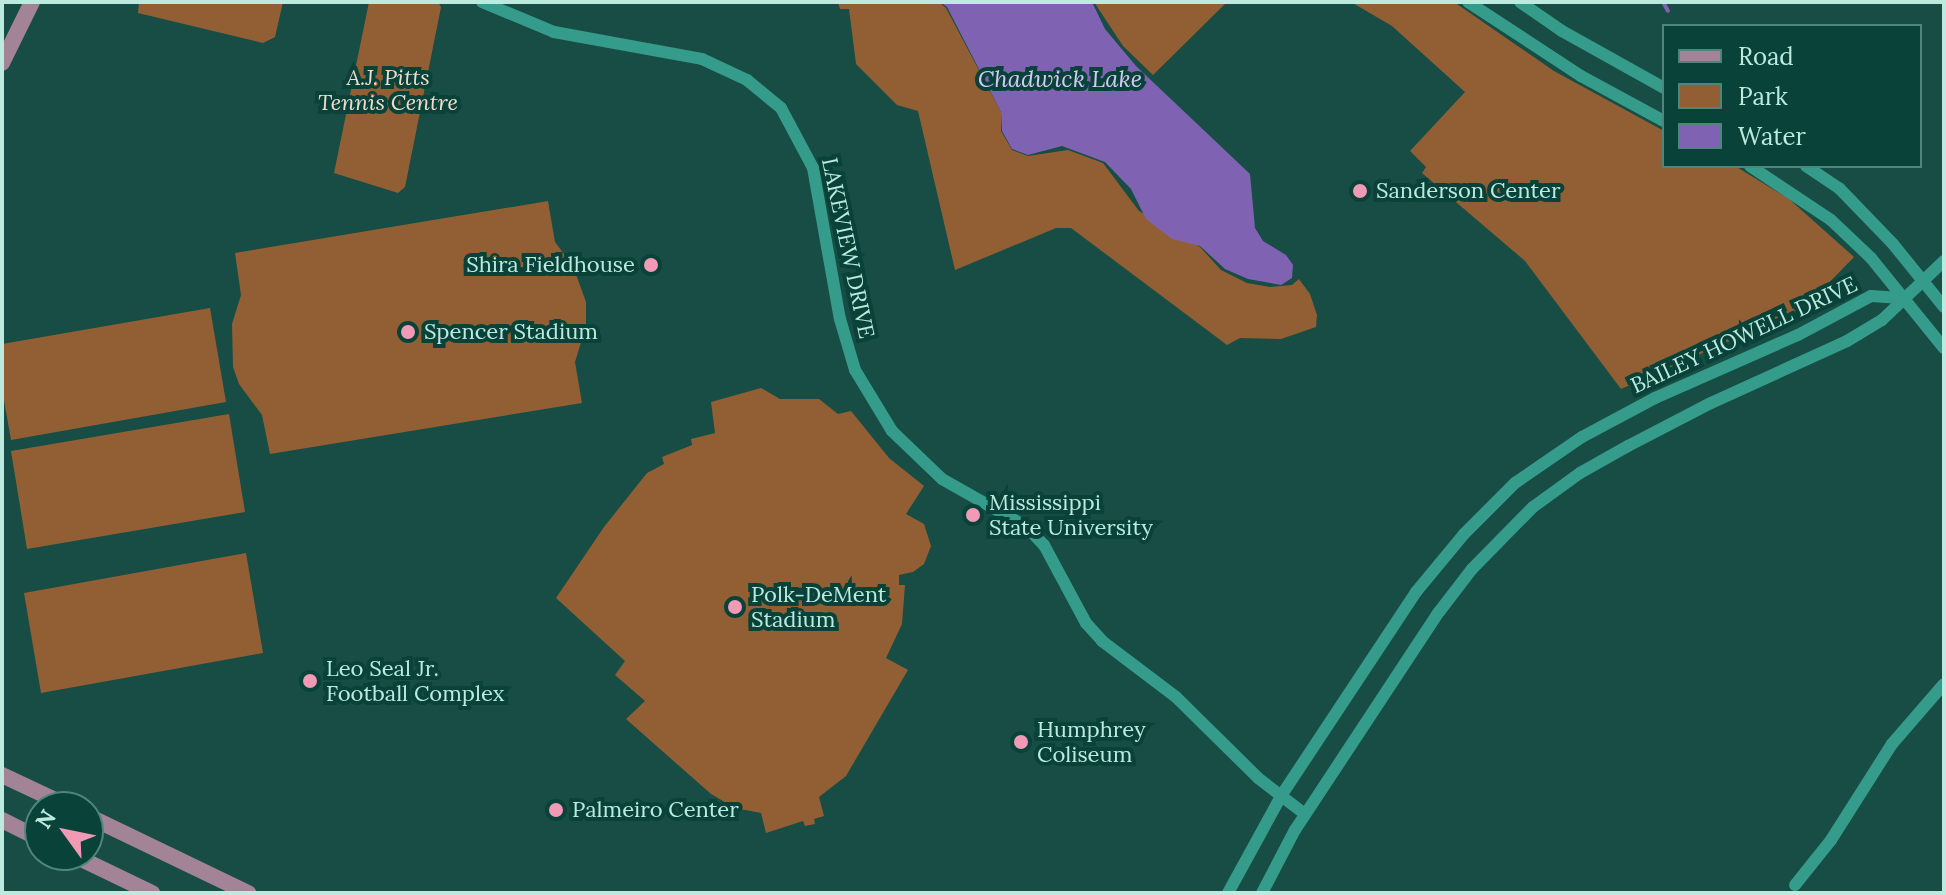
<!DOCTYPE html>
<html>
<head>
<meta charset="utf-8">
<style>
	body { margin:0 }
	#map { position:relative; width:1946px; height:895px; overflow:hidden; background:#174d44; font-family:Lora,serif }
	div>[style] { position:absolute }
	.green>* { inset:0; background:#925f34 }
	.water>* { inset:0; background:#8062b3 }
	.stream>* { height:4px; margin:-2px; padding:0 2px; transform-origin:2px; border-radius:2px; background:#8062b3 }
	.minor>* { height:12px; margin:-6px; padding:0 6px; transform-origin:6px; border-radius:6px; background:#359b8a }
	.major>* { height:16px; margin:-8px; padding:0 8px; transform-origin:8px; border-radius:8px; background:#a28496 }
	.dots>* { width:22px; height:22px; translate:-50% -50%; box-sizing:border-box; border:4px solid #084239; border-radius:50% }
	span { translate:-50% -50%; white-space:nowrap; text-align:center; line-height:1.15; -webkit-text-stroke:8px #084239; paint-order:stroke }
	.park-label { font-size:22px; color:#f1dccc; font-style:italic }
	.poi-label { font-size:22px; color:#bdeadf }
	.left { translate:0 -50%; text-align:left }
	.right { translate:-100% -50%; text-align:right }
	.street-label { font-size:22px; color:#bdeadf }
	.water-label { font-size:24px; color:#d4c7f3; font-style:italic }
	.frame { position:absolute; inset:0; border:4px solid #bdeadf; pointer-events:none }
	.legend { position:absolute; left:1662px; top:24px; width:260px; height:144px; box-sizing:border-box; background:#084239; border:2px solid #50857b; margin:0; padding:10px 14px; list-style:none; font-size:24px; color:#bdeadf }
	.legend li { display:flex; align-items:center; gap:16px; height:40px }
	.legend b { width:40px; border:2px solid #50857b }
	.north { position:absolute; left:24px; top:791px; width:80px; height:80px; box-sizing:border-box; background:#084239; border:2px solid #50857b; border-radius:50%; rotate:303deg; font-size:22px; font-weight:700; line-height:32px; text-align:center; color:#bdeadf }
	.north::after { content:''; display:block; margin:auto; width:28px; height:36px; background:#f09ab5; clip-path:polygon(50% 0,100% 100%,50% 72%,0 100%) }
</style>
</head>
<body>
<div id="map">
	<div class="green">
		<i style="clip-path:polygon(139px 2px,283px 2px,275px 37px,263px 43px,138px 13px)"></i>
		<i style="clip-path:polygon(369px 2px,438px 2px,441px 7px,405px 187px,398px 193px,334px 173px)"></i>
		<i style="clip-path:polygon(838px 2px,939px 2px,946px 8px,1001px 112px,1001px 131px,1012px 150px,1028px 156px,1068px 150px,1103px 163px,1139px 211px,1200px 247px,1221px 270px,1247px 283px,1270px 287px,1292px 285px,1299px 279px,1310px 294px,1317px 315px,1316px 327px,1281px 339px,1240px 338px,1227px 345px,1071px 228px,1056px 228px,955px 270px,918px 111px,897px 105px,856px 64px,849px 9px,840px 9px)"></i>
		<i style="clip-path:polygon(1094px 2px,1227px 2px,1153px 75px,1123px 46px)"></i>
		<i style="clip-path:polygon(1351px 2px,1454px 2px,1554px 71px,1664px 131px,1664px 166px,1735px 166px,1789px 199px,1854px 257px,1815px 297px,1793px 313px,1621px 389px,1525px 261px,1422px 173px,1426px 167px,1410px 151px,1465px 92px,1392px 26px)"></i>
		<i style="clip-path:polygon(548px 201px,555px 242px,573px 266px,586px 302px,586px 326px,575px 362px,582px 403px,270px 454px,262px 415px,239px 384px,233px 367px,232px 324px,241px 295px,235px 253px)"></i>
		<i style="clip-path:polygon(210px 308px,226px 402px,11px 440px,2px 389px,2px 344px)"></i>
		<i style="clip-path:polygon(761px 388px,780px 399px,819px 399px,838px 414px,851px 411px,889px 458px,924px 486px,906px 514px,924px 524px,931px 546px,924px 564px,913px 572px,899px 575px,899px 585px,905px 585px,902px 624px,886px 658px,908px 670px,846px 776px,819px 797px,824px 816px,814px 819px,815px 824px,805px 826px,803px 821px,766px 833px,761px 813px,735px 808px,711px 794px,626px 719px,645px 701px,615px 675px,625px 661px,556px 598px,604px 527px,647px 473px,664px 464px,662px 457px,692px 445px,691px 439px,715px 433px,711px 402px)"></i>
		<i style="clip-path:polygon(229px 414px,245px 512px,27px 549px,11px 451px)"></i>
		<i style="clip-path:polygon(246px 553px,263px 653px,41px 693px,24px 593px)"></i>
	</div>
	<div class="water">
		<i style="clip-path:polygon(940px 2px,1092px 2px,1105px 29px,1136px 66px,1250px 174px,1255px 228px,1263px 241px,1286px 255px,1293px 265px,1292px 278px,1281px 285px,1248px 279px,1225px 269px,1200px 246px,1172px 239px,1146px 219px,1131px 189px,1105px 162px,1062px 146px,1028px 155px,1012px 149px,1002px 131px,1001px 112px,947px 7px)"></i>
	</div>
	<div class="stream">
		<i style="left:1663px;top:2px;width:10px;rotate:61deg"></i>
	</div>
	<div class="minor">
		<i style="left:482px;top:2px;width:78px;rotate:22.6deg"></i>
		<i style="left:554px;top:32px;width:150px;rotate:10.3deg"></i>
		<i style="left:702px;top:59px;width:50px;rotate:25deg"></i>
		<i style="left:747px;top:80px;width:44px;rotate:39.5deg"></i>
		<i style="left:781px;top:108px;width:68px;rotate:61.9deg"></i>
		<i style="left:813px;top:168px;width:153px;rotate:79.9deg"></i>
		<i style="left:840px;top:319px;width:53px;rotate:73.6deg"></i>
		<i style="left:855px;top:370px;width:71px;rotate:58.8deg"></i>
		<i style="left:892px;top:431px;width:69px;rotate:43.8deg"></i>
		<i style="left:942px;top:479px;width:98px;rotate:29.5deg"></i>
		<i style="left:1027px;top:527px;width:25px;rotate:47deg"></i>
		<i style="left:1044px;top:545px;width:89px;rotate:61.7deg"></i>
		<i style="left:1086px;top:623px;width:24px;rotate:48deg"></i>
		<i style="left:1102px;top:641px;width:93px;rotate:37.1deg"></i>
		<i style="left:1176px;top:697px;width:115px;rotate:44.6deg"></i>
		<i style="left:1258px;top:778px;width:59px;rotate:37.5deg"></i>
		<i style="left:1468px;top:2px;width:135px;rotate:33.2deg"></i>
		<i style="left:1581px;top:76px;width:94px;rotate:28.5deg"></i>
		<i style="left:1520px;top:2px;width:51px;rotate:34.6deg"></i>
		<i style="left:1562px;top:31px;width:117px;rotate:29.2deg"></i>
		<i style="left:1750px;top:166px;width:97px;rotate:33.7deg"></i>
		<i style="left:1831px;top:220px;width:55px;rotate:43.5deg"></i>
		<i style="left:1871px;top:258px;width:116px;rotate:51deg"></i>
		<i style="left:1806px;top:166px;width:40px;rotate:34deg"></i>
		<i style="left:1839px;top:188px;width:78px;rotate:46deg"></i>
		<i style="left:1893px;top:244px;width:81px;rotate:51deg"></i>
		<i style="left:1795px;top:885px;width:58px;rotate:-51.3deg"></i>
		<i style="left:1831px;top:840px;width:114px;rotate:-57.6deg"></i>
		<i style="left:1892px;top:744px;width:79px;rotate:-49.1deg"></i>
		<i style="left:1228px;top:893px;width:111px;rotate:-61.3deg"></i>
		<i style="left:1281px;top:796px;width:245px;rotate:-56.5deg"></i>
		<i style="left:1416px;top:592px;width:75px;rotate:-50.4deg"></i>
		<i style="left:1464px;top:534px;width:72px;rotate:-45deg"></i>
		<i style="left:1515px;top:483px;width:81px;rotate:-34.5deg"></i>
		<i style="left:1582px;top:437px;width:83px;rotate:-28.1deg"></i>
		<i style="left:1655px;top:398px;width:156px;rotate:-23.8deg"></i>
		<i style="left:1798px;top:335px;width:83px;rotate:-28.1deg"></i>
		<i style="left:1871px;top:296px;width:30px;rotate:4deg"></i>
		<i style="left:1262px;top:893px;width:71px;rotate:-62.4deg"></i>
		<i style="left:1295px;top:830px;width:261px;rotate:-56.6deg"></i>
		<i style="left:1439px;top:612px;width:54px;rotate:-52.5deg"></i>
		<i style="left:1472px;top:569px;width:87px;rotate:-45.5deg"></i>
		<i style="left:1533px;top:507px;width:58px;rotate:-35.9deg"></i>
		<i style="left:1580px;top:473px;width:55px;rotate:-29.4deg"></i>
		<i style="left:1628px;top:446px;width:93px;rotate:-27.4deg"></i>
		<i style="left:1711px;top:403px;width:149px;rotate:-24.5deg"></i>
		<i style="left:1847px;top:341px;width:41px;rotate:-31deg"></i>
		<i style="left:1882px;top:320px;width:86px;rotate:-43.6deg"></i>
	</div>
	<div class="major">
		<i style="left:2px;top:63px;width:68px;rotate:-63.8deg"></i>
		<i style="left:2px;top:775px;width:75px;rotate:25.2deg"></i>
		<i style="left:88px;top:816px;width:178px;rotate:25.7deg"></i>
		<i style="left:2px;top:820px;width:42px;rotate:26.6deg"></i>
		<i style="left:73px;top:855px;width:88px;rotate:25.7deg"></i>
	</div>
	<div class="dots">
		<i style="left:1360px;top:191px;background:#f09ab5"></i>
		<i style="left:651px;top:265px;background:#f09ab5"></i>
		<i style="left:408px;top:332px;background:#f09ab5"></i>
		<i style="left:973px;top:515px;background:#f09ab5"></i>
		<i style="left:735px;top:607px;background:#f09ab5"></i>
		<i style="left:310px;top:681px;background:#f09ab5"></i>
		<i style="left:1021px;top:742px;background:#f09ab5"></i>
		<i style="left:556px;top:810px;background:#f09ab5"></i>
	</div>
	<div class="park-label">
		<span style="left:388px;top:90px">A.J. Pitts<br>Tennis Centre</span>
	</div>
	<div class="poi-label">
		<span class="left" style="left:1376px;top:191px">Sanderson Center</span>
		<span class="right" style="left:635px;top:265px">Shira Fieldhouse</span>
		<span class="left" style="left:424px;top:332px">Spencer Stadium</span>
		<span class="left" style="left:989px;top:515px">Mississippi<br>State University</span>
		<span class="left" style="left:751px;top:607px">Polk-DeMent<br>Stadium</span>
		<span class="left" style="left:326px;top:681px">Leo Seal Jr.<br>Football Complex</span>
		<span class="left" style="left:1037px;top:742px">Humphrey<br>Coliseum</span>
		<span class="left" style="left:572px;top:810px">Palmeiro Center</span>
	</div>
	<div class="street-label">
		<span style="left:848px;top:248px;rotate:78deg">LAKEVIEW DRIVE</span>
		<span style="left:1744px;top:335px;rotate:-25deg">BAILEY HOWELL DRIVE</span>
	</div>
	<div class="water-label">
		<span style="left:1060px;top:79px">Chadwick Lake</span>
	</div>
	<div class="frame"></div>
	<ul class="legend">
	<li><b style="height:10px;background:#a28496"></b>Road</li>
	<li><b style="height:22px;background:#925f34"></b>Park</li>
	<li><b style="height:22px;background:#8062b3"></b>Water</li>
	</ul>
	<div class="north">N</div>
</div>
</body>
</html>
